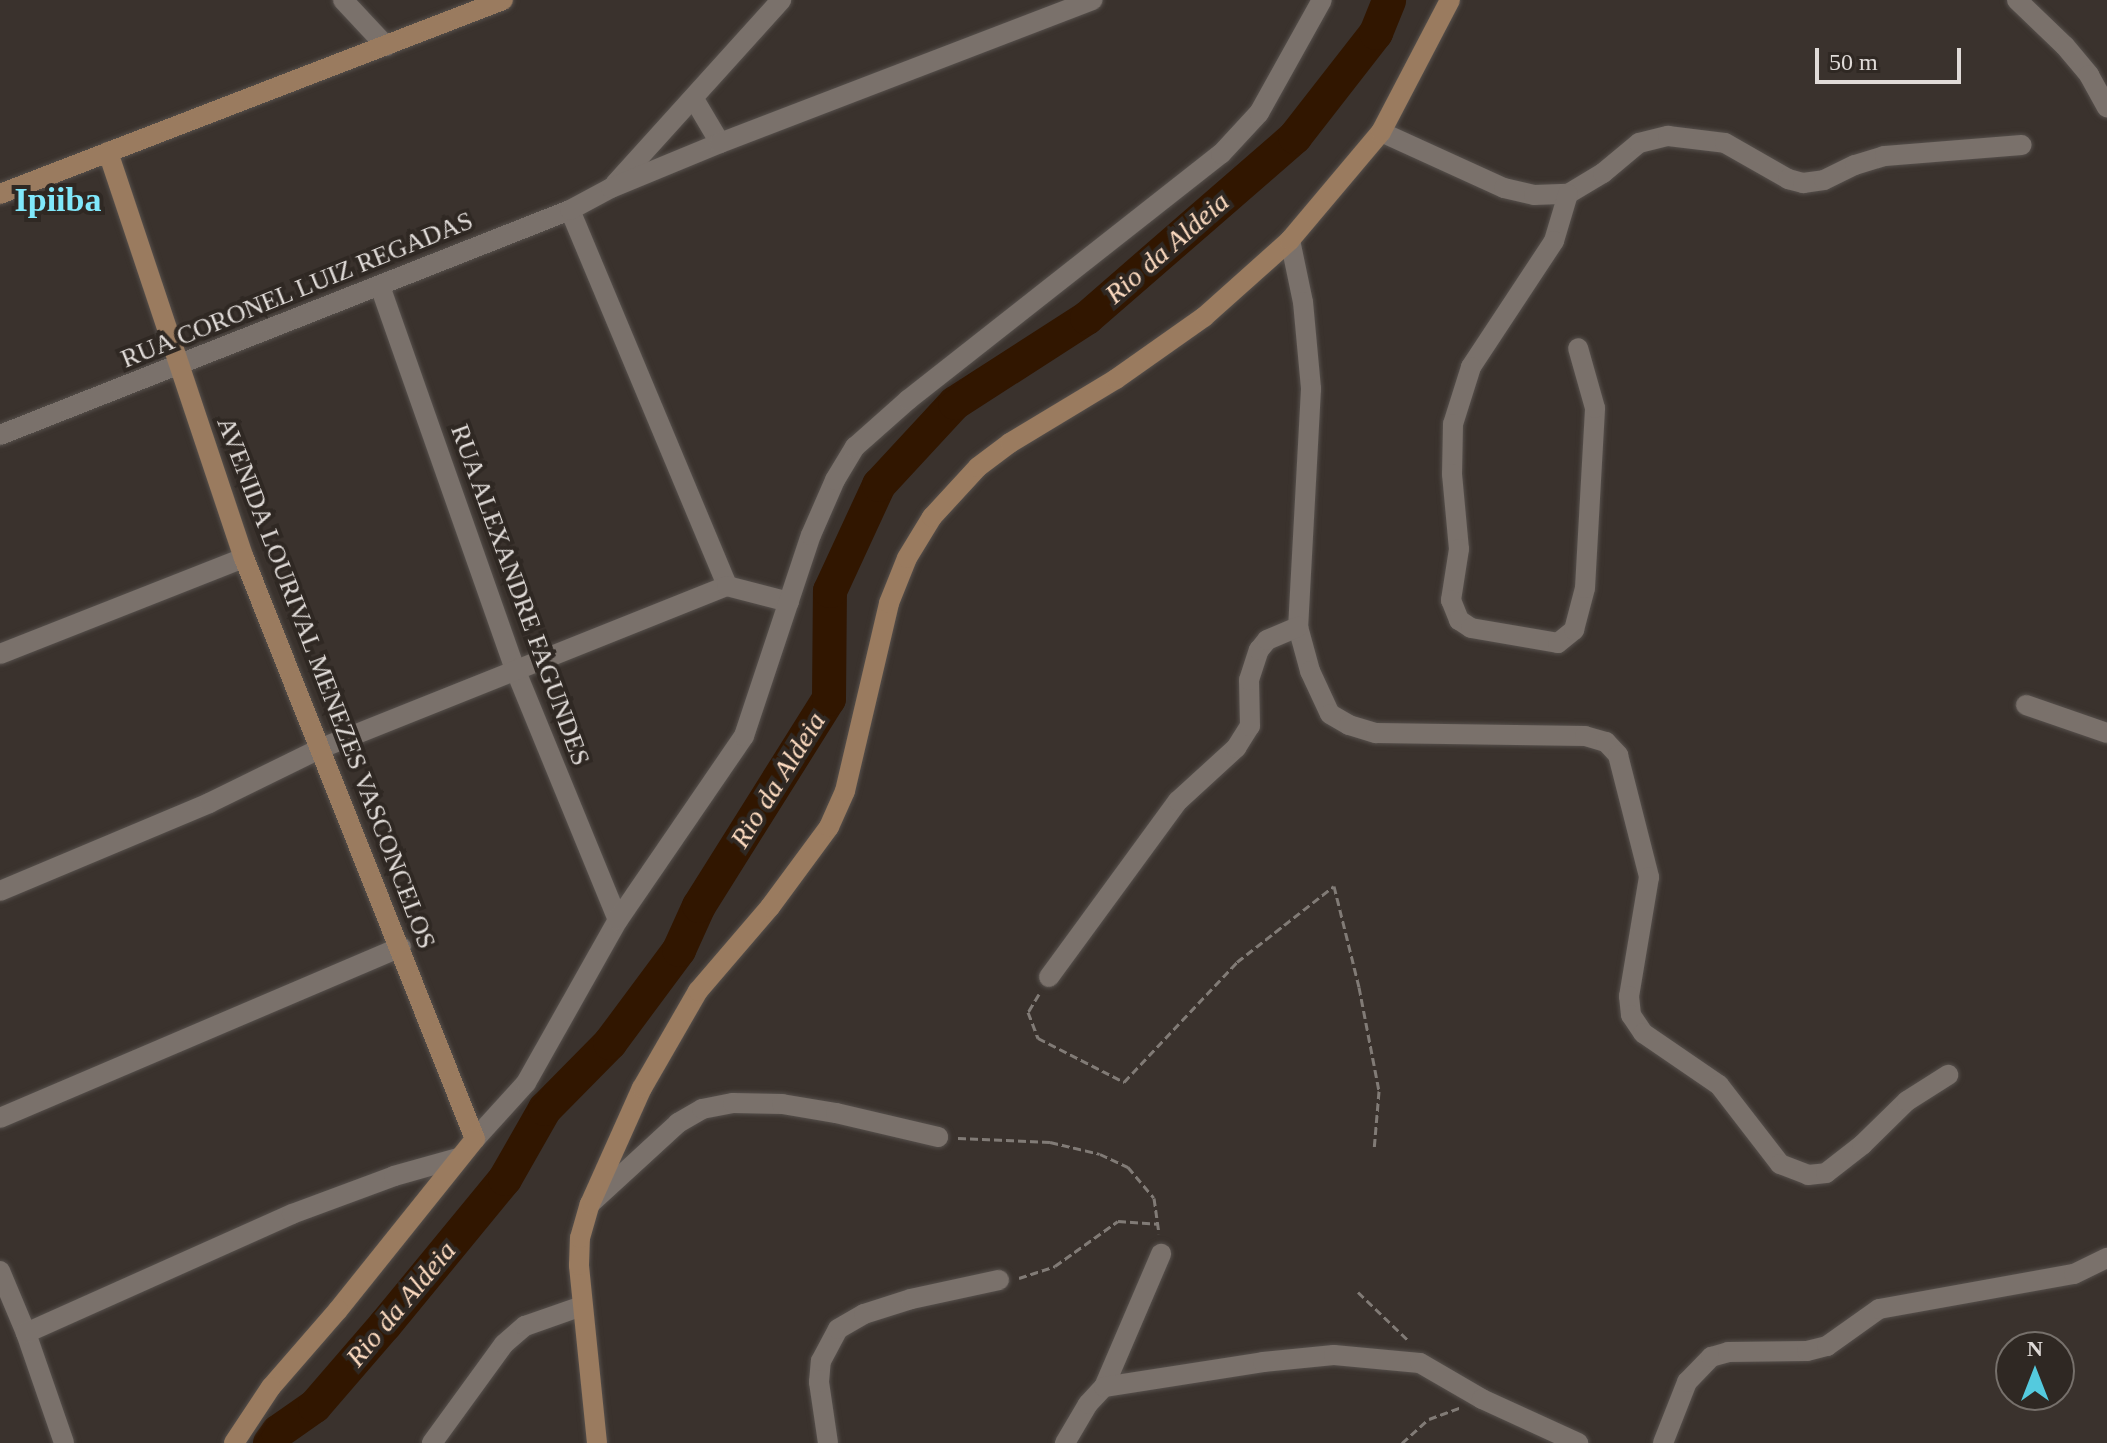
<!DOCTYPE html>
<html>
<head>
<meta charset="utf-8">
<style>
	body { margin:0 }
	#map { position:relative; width:2107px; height:1443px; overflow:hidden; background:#3a322d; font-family:"Times New Roman",serif }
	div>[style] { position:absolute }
	.river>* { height:34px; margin:-17px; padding:0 17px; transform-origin:17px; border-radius:17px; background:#311600 }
	.path>* { height:3px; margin-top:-1.5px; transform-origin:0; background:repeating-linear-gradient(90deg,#817b76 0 8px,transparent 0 12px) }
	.roads { filter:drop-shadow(0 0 2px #56504c) drop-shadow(0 0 2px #56504c) }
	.street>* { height:20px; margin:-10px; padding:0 10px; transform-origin:10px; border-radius:10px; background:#7a716b }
	.secondary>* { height:20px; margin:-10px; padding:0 10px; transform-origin:10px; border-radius:10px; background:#9a7b5f }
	span { translate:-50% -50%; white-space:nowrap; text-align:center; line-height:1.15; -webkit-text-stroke:8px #2f2823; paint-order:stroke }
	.street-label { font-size:26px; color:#e0dbd8 }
	.water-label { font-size:28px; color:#fddbc0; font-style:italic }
	.district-label { font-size:34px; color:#80e8fb; font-weight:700 }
	.north { position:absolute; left:1995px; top:1331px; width:80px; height:80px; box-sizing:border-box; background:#2f2823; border:2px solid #76706b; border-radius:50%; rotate:0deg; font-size:22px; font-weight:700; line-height:32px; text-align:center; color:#e0dbd8 }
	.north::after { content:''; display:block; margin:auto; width:28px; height:36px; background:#54cade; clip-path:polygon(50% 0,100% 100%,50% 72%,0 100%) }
	.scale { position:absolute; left:1815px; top:48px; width:146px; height:36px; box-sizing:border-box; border:4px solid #e0dbd8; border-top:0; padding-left:10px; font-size:24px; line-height:28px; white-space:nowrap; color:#e0dbd8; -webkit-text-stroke:6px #2f2823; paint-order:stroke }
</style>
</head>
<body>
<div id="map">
	<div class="river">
		<i style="left:270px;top:1443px;width:14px;rotate:-54deg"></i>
		<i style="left:278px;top:1432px;width:45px;rotate:-35.1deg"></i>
		<i style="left:315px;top:1406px;width:107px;rotate:-49.2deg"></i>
		<i style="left:385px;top:1325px;width:189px;rotate:-50.6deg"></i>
		<i style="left:505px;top:1179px;width:81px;rotate:-60.3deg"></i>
		<i style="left:545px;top:1109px;width:93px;rotate:-45.4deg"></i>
		<i style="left:610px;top:1043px;width:116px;rotate:-53.4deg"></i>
		<i style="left:679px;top:950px;width:48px;rotate:-65.6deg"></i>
		<i style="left:699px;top:906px;width:244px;rotate:-57.9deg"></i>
		<i style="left:829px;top:699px;width:108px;rotate:-89.5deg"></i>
		<i style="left:830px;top:591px;width:117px;rotate:-65.2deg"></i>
		<i style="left:879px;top:485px;width:112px;rotate:-47.2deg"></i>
		<i style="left:955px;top:403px;width:157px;rotate:-32.8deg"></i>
		<i style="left:1087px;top:318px;width:276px;rotate:-41deg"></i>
		<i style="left:1295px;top:137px;width:132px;rotate:-52.1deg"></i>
		<i style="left:1376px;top:33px;width:35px;rotate:-68deg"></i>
	</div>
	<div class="path">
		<i style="left:1039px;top:994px;width:21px;rotate:121deg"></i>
		<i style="left:1028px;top:1012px;width:28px;rotate:69deg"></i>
		<i style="left:1038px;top:1038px;width:97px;rotate:27.1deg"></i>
		<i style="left:1124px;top:1082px;width:165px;rotate:-46.7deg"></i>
		<i style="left:1237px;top:962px;width:123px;rotate:-38.1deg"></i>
		<i style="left:1334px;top:886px;width:104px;rotate:76.1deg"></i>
		<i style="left:1359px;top:987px;width:106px;rotate:79.1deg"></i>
		<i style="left:1379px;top:1091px;width:59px;rotate:94.8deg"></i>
		<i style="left:958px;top:1138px;width:92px;rotate:2.5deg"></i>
		<i style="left:1050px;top:1142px;width:51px;rotate:13.5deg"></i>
		<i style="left:1100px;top:1154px;width:31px;rotate:25deg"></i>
		<i style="left:1128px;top:1167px;width:40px;rotate:50deg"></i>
		<i style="left:1154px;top:1198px;width:36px;rotate:82deg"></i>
		<i style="left:1019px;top:1278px;width:38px;rotate:-18deg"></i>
		<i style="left:1055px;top:1266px;width:77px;rotate:-35.5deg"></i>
		<i style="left:1118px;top:1221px;width:39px;rotate:4deg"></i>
		<i style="left:1358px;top:1292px;width:71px;rotate:43.9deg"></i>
		<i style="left:1402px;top:1443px;width:36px;rotate:-42deg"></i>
		<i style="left:1429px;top:1419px;width:33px;rotate:-20deg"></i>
	</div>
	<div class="roads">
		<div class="street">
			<i style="left:343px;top:0;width:63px;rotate:46.9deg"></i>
			<i style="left:2017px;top:0;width:66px;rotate:43.8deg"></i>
			<i style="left:2065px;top:46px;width:38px;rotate:50deg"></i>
			<i style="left:2089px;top:75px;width:37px;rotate:61deg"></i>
			<i style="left:694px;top:99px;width:51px;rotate:59.4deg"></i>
			<i style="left:1381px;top:132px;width:135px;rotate:24.5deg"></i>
			<i style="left:1504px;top:188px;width:31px;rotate:13deg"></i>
			<i style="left:1534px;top:195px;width:34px;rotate:-2deg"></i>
			<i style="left:1568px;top:194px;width:41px;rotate:-31deg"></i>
			<i style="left:1603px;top:173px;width:47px;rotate:-39.8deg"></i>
			<i style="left:1639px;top:143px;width:30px;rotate:-14deg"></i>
			<i style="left:1668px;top:136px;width:57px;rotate:7deg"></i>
			<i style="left:1725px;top:143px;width:73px;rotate:29.7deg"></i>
			<i style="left:1788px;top:179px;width:16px;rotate:15deg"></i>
			<i style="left:1803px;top:183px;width:21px;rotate:-8deg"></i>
			<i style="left:1824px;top:180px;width:34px;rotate:-26deg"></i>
			<i style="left:1855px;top:165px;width:31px;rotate:-17deg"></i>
			<i style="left:1885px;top:156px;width:137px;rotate:-4.6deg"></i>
			<i style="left:615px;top:184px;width:248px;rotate:-47.9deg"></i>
			<i style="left:1568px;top:194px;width:49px;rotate:106.6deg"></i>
			<i style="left:1554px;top:241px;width:151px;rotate:123.4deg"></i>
			<i style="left:1471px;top:367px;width:60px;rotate:107.5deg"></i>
			<i style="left:1453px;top:424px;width:50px;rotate:91.1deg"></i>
			<i style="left:1452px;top:474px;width:75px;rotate:84.7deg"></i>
			<i style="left:1459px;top:549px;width:52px;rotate:98.9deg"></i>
			<i style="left:1451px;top:600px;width:22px;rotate:68deg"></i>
			<i style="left:1459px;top:620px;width:14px;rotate:34deg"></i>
			<i style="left:1471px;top:628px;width:88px;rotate:9.8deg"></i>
			<i style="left:1558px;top:643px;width:21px;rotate:-39deg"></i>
			<i style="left:1574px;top:630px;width:43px;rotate:-75.3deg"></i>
			<i style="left:1585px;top:588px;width:180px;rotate:-86.8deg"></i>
			<i style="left:1595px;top:408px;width:62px;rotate:-105.8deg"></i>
			<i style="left:570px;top:210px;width:407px;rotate:67.3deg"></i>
			<i style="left:1290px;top:240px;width:63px;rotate:78.2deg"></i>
			<i style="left:1303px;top:302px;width:87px;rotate:84.7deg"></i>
			<i style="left:1311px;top:389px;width:238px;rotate:93.1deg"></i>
			<i style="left:1298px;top:627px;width:46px;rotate:74.7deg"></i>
			<i style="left:1310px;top:671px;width:47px;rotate:65.1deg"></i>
			<i style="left:1330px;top:714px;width:22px;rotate:30deg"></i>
			<i style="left:1349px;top:725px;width:28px;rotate:17deg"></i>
			<i style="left:1376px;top:733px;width:209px;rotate:0.8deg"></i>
			<i style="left:1585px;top:736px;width:22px;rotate:16deg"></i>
			<i style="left:1606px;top:742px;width:18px;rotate:47deg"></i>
			<i style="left:1618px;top:755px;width:126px;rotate:75.7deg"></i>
			<i style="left:1649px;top:877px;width:121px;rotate:99.5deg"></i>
			<i style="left:1629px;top:996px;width:19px;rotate:84deg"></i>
			<i style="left:1631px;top:1015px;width:22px;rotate:56deg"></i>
			<i style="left:1643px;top:1033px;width:92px;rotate:34.4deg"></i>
			<i style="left:1719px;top:1085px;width:100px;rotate:52.3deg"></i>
			<i style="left:1780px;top:1164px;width:30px;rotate:21deg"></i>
			<i style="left:1808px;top:1175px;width:18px;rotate:-6deg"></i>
			<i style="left:1826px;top:1173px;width:46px;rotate:-37.9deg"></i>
			<i style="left:1862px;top:1145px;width:63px;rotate:-44.4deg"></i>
			<i style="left:1907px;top:1101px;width:49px;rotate:-32.4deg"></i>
			<i style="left:380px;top:286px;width:406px;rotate:70.6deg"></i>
			<i style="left:515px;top:669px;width:271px;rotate:67.7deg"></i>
			<i style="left:0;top:435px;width:613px;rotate:-21.54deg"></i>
			<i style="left:570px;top:210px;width:47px;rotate:-28.2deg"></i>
			<i style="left:611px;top:188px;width:118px;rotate:-22.4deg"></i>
			<i style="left:720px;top:143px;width:399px;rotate:-21deg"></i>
			<i style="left:0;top:654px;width:262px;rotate:-21.5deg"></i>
			<i style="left:2026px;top:705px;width:86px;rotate:19.1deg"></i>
			<i style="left:0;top:891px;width:227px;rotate:-22.8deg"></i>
			<i style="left:209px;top:803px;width:123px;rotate:-26.1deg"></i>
			<i style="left:319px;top:749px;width:439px;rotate:-21.8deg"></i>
			<i style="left:727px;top:586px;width:64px;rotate:14.5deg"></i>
			<i style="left:1049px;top:977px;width:218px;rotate:-53.8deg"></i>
			<i style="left:1178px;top:801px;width:79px;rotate:-42.4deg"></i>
			<i style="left:1236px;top:748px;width:26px;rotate:-58deg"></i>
			<i style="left:1250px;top:726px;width:46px;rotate:-91.2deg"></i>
			<i style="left:1249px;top:680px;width:32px;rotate:-72deg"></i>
			<i style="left:1259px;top:650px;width:13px;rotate:-51deg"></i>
			<i style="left:1267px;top:640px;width:34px;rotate:-23deg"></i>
			<i style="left:0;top:1118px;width:436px;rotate:-23.1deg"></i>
			<i style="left:475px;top:1139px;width:76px;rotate:-47.7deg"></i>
			<i style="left:526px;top:1083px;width:187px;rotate:-60.6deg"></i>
			<i style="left:618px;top:920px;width:223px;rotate:-55.6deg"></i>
			<i style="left:744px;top:736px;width:212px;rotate:-71.6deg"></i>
			<i style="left:811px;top:535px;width:60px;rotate:-66.4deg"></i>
			<i style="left:835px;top:480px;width:39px;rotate:-59deg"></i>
			<i style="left:855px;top:447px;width:71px;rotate:-41.6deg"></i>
			<i style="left:908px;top:400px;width:398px;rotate:-38.2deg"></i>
			<i style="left:1221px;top:154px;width:56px;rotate:-47.2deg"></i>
			<i style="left:1259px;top:113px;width:129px;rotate:-60.9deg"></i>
			<i style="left:590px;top:1204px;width:120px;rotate:-42.6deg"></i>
			<i style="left:678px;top:1123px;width:28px;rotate:-30deg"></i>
			<i style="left:702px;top:1109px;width:32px;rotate:-11deg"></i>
			<i style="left:733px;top:1103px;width:49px;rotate:1.2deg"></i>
			<i style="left:782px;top:1104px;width:55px;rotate:9.5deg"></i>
			<i style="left:836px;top:1113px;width:105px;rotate:13.2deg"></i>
			<i style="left:0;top:1271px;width:67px;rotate:67.2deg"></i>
			<i style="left:26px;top:1333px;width:116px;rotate:70.9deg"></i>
			<i style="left:26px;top:1333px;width:291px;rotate:-24.1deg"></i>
			<i style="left:292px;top:1214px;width:109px;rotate:-20.4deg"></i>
			<i style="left:394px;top:1176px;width:66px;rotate:-15.7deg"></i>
			<i style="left:1104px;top:1387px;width:145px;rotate:-66.8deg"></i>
			<i style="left:432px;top:1443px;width:122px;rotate:-54deg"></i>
			<i style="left:504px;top:1344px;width:28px;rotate:-41deg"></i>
			<i style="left:525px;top:1326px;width:60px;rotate:-19.3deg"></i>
			<i style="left:828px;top:1443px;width:62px;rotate:-98.4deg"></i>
			<i style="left:819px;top:1382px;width:21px;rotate:-85deg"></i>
			<i style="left:821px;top:1361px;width:36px;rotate:-62deg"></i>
			<i style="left:838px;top:1329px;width:30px;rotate:-30deg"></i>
			<i style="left:864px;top:1314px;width:49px;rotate:-17.7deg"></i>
			<i style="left:911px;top:1299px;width:90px;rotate:-12.2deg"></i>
			<i style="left:1065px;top:1443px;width:45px;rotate:-59.5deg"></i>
			<i style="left:1088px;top:1404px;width:23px;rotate:-47deg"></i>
			<i style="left:1104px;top:1387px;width:161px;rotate:-8.9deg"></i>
			<i style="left:1263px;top:1362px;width:71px;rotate:-5.6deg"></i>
			<i style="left:1334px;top:1355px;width:86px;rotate:5.3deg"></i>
			<i style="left:1420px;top:1363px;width:72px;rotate:30.1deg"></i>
			<i style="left:1482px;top:1399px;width:106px;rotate:24.6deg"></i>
			<i style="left:1663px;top:1443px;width:66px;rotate:-68.5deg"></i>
			<i style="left:1687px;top:1382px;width:35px;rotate:-46deg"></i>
			<i style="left:1711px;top:1357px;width:18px;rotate:-16deg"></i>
			<i style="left:1728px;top:1352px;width:79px;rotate:-0.7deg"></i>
			<i style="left:1807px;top:1351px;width:21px;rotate:-14deg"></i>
			<i style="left:1827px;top:1346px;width:64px;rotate:-35.4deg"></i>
			<i style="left:1879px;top:1309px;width:198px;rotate:-10.2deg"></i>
			<i style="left:2074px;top:1274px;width:37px;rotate:-26deg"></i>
		</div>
		<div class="secondary">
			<i style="left:108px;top:152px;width:428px;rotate:71.5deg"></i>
			<i style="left:244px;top:558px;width:625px;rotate:68.32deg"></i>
			<i style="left:475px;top:1139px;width:219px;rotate:128.7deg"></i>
			<i style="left:338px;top:1310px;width:102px;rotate:131deg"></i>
			<i style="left:271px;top:1387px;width:67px;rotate:123.5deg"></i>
			<i style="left:0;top:194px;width:539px;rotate:-21.09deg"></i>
			<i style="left:597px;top:1443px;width:179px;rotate:-95.8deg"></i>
			<i style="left:579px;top:1265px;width:27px;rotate:-88deg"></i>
			<i style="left:580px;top:1238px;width:35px;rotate:-74deg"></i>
			<i style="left:590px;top:1204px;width:127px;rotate:-65.9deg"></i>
			<i style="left:642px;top:1088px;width:112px;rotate:-60deg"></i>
			<i style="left:698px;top:991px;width:111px;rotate:-49.4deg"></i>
			<i style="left:770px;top:907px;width:99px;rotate:-53.6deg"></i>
			<i style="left:829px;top:827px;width:39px;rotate:-66deg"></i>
			<i style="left:845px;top:791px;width:193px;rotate:-76.8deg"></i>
			<i style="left:889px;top:603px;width:48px;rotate:-68.2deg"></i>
			<i style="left:907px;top:558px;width:48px;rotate:-58.6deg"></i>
			<i style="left:932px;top:517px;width:68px;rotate:-47.4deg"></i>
			<i style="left:978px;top:467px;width:40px;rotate:-37deg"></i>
			<i style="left:1010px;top:443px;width:124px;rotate:-31.1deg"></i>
			<i style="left:1116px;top:379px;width:108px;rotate:-35.2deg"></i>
			<i style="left:1204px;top:317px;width:115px;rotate:-41.8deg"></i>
			<i style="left:1290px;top:240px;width:141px;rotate:-49.9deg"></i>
			<i style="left:1381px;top:132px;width:149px;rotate:-62.4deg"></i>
		</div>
	</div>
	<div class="street-label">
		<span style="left:297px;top:290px;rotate:-22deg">RUA CORONEL LUIZ REGADAS</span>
		<span style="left:520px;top:595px;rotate:70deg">RUA ALEXANDRE FAGUNDES</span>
		<span style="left:326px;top:683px;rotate:69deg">AVENIDA LOURIVAL MENEZES VASCONCELOS</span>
	</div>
	<div class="water-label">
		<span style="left:1167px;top:248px;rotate:-41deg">Rio da Aldeia</span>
		<span style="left:778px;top:780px;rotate:-58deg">Rio da Aldeia</span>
		<span style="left:401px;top:1304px;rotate:-50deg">Rio da Aldeia</span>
	</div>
	<div class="district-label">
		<span style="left:58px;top:200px">Ipiiba</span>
	</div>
	<div class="north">N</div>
	<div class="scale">50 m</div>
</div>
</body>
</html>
